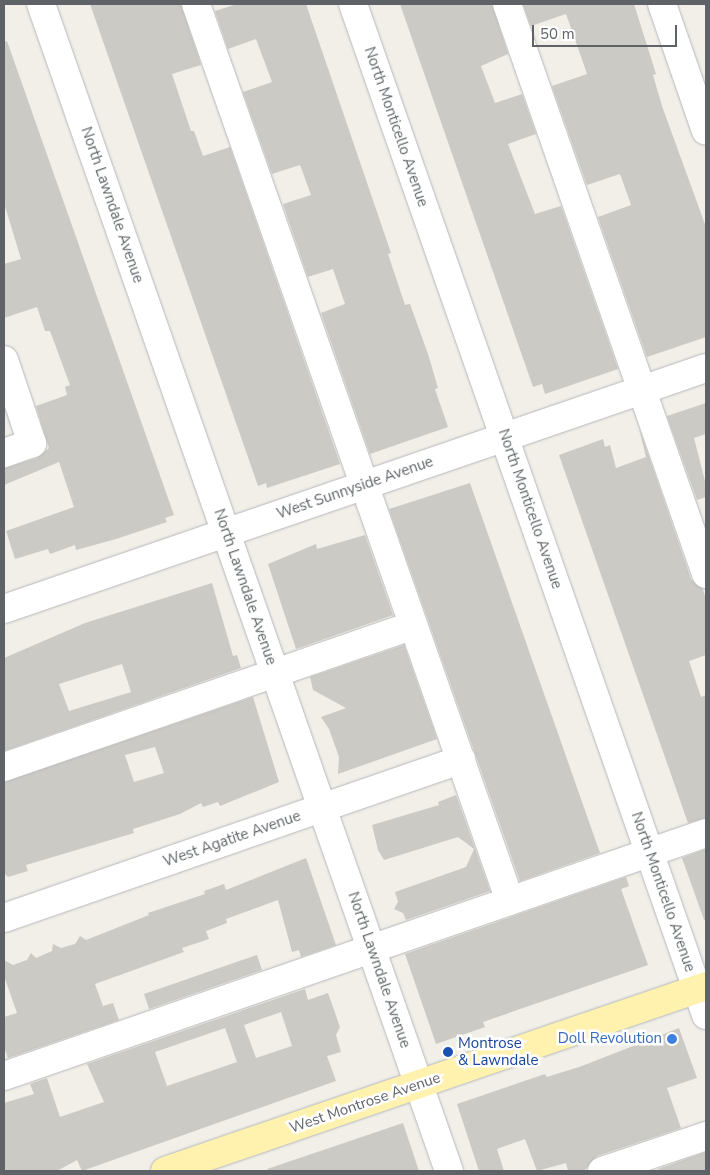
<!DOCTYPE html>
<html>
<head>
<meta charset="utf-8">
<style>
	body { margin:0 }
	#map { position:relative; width:710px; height:1175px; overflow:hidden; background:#f1efe8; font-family:"Nunito Sans",sans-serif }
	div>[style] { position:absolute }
	.building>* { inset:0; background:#cccac5 }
	.roads { filter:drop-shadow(0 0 1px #b5b8bc) drop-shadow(0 0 1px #b5b8bc) }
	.minor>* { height:28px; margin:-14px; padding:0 14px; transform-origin:14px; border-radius:14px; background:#fff }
	.major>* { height:28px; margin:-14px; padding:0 14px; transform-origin:14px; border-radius:14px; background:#fff2af }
	.dots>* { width:14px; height:14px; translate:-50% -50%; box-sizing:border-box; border:2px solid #fff; border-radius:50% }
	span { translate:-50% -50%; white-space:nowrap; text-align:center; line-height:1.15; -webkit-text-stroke:5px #fff; paint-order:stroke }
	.street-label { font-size:15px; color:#5f6368 }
	.shop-label { font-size:15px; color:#366cbe }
	.right { translate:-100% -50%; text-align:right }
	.transit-label { font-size:15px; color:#164399 }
	.left { translate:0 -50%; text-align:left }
	.frame { position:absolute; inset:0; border:5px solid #5f6368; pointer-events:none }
	.scale { position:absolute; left:532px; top:25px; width:145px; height:22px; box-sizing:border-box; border:2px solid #5f6368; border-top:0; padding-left:6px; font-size:15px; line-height:18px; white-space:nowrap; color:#5f6368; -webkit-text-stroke:4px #fff; paint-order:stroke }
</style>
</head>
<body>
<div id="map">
	<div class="building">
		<i style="clip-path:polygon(90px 4px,181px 4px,201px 65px,172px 74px,191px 131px,194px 131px,203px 156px,230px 147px,340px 464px,267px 488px,266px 483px,258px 486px)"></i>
		<i style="clip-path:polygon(237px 4px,306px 4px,391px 253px,388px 254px,405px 305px,410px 304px,428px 354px,438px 388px,435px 389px,448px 427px,370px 454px,321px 313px,345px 304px,333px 269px,308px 277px,283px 204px,311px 195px,300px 165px,272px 174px,243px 92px,272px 82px,256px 39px,228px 49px,215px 11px)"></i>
		<i style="clip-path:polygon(400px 4px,492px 4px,508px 54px,481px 66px,495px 103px,522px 94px,536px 134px,508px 144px,535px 214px,561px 206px,618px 369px,545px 394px,542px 384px,533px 387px)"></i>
		<i style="clip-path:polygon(523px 4px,634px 4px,656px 74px,653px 75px,662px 106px,706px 227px,706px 337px,647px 357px,598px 217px,631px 205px,630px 202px,620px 174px,587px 185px,552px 86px,587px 74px,579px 51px,566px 14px,531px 26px)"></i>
		<i style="clip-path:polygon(7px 41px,174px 515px,165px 518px,167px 522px,116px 539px,76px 550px,75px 545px,50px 554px,48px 549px,15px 559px,6px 531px,74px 507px,59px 462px,4px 485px,4px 468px,37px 458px,49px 448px,36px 406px,67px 395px,65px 387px,70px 385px,50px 331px,45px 331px,37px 307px,4px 318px,4px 264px,21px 259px,4px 203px,4px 42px)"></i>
		<i style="clip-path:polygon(706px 403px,706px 434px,694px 438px,706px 485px,706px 497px,697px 500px,667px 416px)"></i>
		<i style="clip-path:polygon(639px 428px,691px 579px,703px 589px,706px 600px,706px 655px,689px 661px,701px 697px,706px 695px,706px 818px,688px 823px,559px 455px,603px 439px,605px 447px,610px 445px,616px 468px,646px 457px)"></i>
		<i style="clip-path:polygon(470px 483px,600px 853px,520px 881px,389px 509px)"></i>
		<i style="clip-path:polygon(365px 535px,393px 615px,296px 649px,268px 564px,316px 544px,317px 549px)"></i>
		<i style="clip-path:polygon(evenodd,212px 583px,233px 656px,237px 655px,241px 668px,4px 751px,4px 658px,85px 623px,212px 583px,122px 664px,131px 692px,69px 711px,59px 684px,122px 664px)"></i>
		<i style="clip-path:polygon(404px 645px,437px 739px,338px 774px,339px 757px,329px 729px,321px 717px,346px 708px,313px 690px,310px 677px)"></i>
		<i style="clip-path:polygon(evenodd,253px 697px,279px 782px,220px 806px,218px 802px,203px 807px,201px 803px,180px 814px,133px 829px,134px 833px,26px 865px,28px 871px,8px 877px,4px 873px,4px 782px,253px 697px,155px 747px,164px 773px,134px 782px,125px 755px,155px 747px)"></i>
		<i style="clip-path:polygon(456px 795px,490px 891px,406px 920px,403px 913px,394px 909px,398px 902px,395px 892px,466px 867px,474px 849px,458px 837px,384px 860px,378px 850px,372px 825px,439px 805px,438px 802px)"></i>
		<i style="clip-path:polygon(706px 849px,706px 920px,704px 920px,682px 858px)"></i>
		<i style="clip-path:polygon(306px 858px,336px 945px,301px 957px,299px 950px,292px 952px,278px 900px,226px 919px,227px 923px,206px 931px,209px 939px,182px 948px,184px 952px,95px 984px,103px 1006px,113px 1003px,119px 1020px,8px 1058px,4px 1047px,4px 1017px,17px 1013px,4px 976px,4px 960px,13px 965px,27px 960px,31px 953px,36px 958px,52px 951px,53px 944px,61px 948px,75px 944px,80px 936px,86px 940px,149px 915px,148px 913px,205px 894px,204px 891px,224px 884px,226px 890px)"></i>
		<i style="clip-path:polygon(626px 877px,629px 886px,621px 889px,648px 965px,483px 1022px,485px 1027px,436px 1044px,405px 954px)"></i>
		<i style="clip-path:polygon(257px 955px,262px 970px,149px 1009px,144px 994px)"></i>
		<i style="clip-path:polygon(evenodd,305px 989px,308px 1000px,328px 993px,340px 1027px,336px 1035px,341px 1052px,327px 1056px,336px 1081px,82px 1171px,77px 1160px,57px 1171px,4px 1171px,4px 1103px,34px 1094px,30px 1084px,47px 1078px,60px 1117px,104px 1102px,87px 1064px,305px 989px,281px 1012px,292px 1046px,256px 1058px,244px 1025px,281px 1012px,305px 989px,225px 1028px,237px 1062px,167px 1086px,155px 1052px,225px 1028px)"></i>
		<i style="clip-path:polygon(679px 1028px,697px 1078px,667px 1088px,681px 1128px,597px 1156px,584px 1171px,568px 1171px,566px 1163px,537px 1171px,525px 1139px,497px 1149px,504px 1171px,479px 1171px,457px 1104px,545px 1074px,547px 1077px,582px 1066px)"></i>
		<i style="clip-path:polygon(403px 1123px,419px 1171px,268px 1171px,267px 1169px)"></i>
		<i style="clip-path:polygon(706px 1152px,706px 1171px,659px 1171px,658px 1169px)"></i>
	</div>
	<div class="roads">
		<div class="minor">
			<i style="left:41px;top:4px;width:1236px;rotate:70.73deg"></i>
			<i style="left:196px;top:4px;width:950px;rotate:70.71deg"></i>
			<i style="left:353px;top:4px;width:1071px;rotate:70.75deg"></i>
			<i style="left:507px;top:4px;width:604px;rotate:70.75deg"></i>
			<i style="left:662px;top:4px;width:134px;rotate:70.9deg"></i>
			<i style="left:4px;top:360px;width:88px;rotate:71.4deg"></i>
			<i style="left:32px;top:443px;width:30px;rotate:160deg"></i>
			<i style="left:4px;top:609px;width:742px;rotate:-18.95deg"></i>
			<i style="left:4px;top:767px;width:433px;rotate:-19.1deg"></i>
			<i style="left:4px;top:918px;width:484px;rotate:-19.1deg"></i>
			<i style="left:4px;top:1076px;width:743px;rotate:-19.09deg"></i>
			<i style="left:602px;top:1171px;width:110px;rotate:-18.6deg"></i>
		</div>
		<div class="major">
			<i style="left:165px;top:1171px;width:572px;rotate:-18.88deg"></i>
		</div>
	</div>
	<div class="dots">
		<i style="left:672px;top:1039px;background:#3f7fe0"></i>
		<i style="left:448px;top:1052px;background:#1a4fb4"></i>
	</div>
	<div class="street-label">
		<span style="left:396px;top:127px;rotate:71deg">North Monticello Avenue</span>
		<span style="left:112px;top:205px;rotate:71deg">North Lawndale Avenue</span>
		<span style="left:355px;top:488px;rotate:-19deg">West Sunnyside Avenue</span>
		<span style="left:530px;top:509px;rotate:71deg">North Monticello Avenue</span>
		<span style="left:245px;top:587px;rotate:71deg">North Lawndale Avenue</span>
		<span style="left:232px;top:839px;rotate:-19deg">West Agatite Avenue</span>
		<span style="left:663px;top:892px;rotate:71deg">North Monticello Avenue</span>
		<span style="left:379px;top:970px;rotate:71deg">North Lawndale Avenue</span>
		<span style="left:365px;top:1103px;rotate:-19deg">West Montrose Avenue</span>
	</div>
	<div class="shop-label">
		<span class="right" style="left:662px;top:1039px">Doll Revolution</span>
	</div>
	<div class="transit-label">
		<span class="left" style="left:458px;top:1052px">Montrose<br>&amp; Lawndale</span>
	</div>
	<div class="frame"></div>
	<div class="scale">50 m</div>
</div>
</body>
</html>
